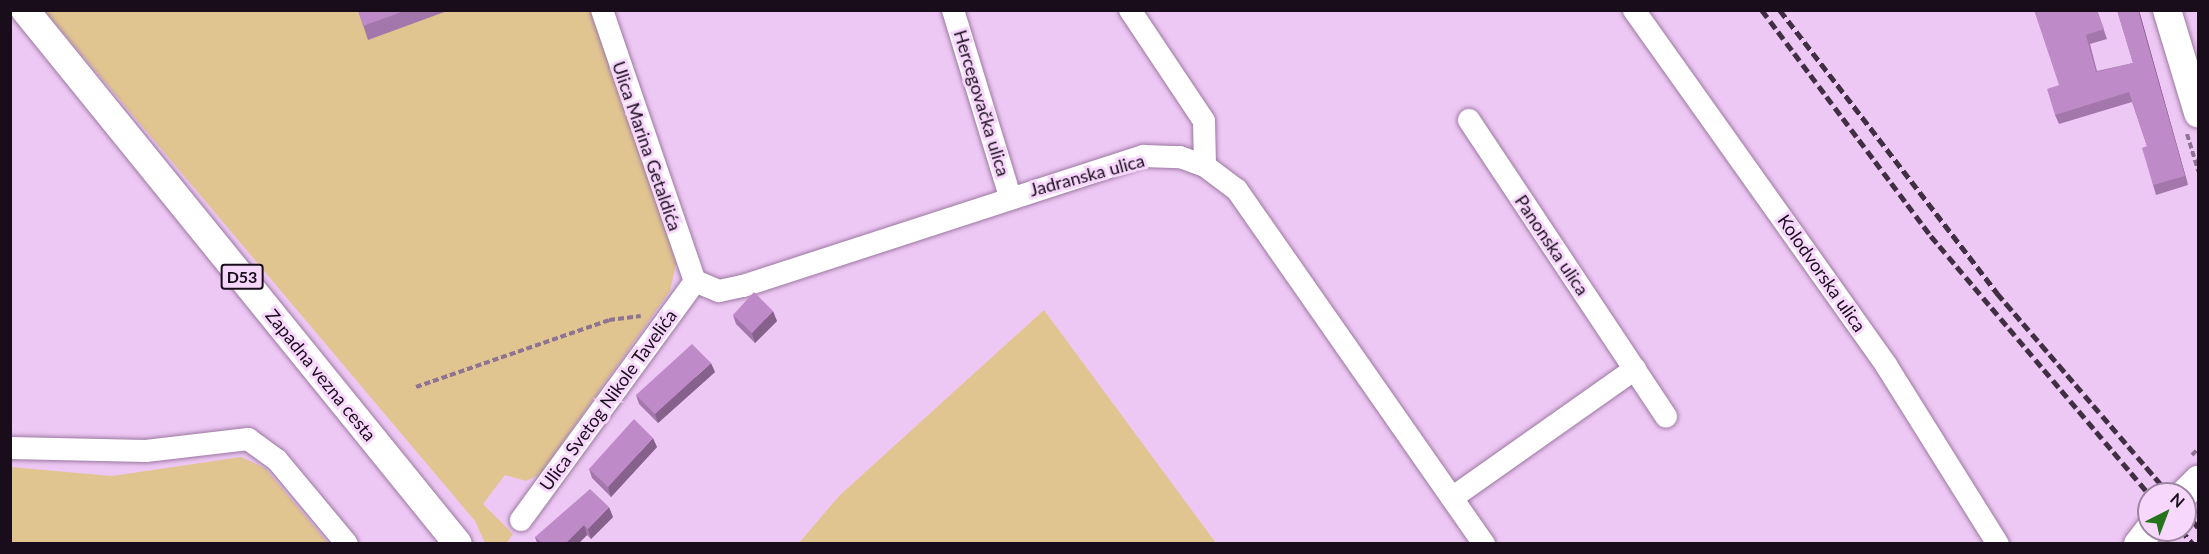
<!DOCTYPE html>
<html>
<head>
<meta charset="utf-8">
<style>
	body { margin:0 }
	#map { position:relative; width:2209px; height:554px; overflow:hidden; background:#eec8f4; font-family:Lato,sans-serif }
	div>[style] { position:absolute }
	.green>* { inset:0; background:#e1c591 }
	.path>* { height:4px; margin-top:-2px; transform-origin:0; background:repeating-linear-gradient(90deg,#8e7392 0 6px,transparent 0 9px) }
	.roads { filter:drop-shadow(0 0 2px #9b78a1) drop-shadow(0 0 2px #9b78a1) }
	.minor>* { height:22px; margin:-11px; padding:0 11px; transform-origin:11px; border-radius:11px; background:#fff }
	.major>* { height:28px; margin:-14px; padding:0 14px; transform-origin:14px; border-radius:14px; background:#fff }
	.rail>* { height:4.5px; margin-top:-2.25px; transform-origin:0; background:repeating-linear-gradient(90deg,#402f43 0 9px,transparent 0 13.5px) }
	.wall>* { inset:0; background:#a477ac }
	.shaded-wall>* { inset:0; background:#86618c }
	.building>* { inset:0; background:#bf8ac8 }
	span { translate:-50% -50%; white-space:nowrap; text-align:center; line-height:1.15; -webkit-text-stroke:6px #f7d8fc; paint-order:stroke }
	.shield-label span { padding:2px 4px; background:#f7d8fc; border:2px solid; border-radius:4px; -webkit-text-stroke-width:0 }
	.shield-label { font-size:16px; color:#190c1b; font-weight:700 }
	.street-label { font-size:18px; color:#190c1b }
	.frame { position:absolute; inset:0; border:12px solid #190c1b; pointer-events:none }
	.north { position:absolute; left:2137px; top:482px; width:60px; height:60px; box-sizing:border-box; background:#f7d8fc; border:2px solid #9e86a2; border-radius:50%; rotate:42deg; font-size:16px; font-weight:700; line-height:24px; text-align:center; color:#190c1b }
	.north::after { content:''; display:block; margin:auto; width:21px; height:27px; background:#25731b; clip-path:polygon(50% 0,100% 100%,50% 72%,0 100%) }
</style>
</head>
<body>
<div id="map">
	<div class="green">
		<i style="clip-path:polygon(45px 11px,598px 11px,676px 264px,670px 291px,540px 474px,526px 481px,505px 475px,483px 504px,513px 534px,507px 543px,485px 543px,475px 521px)"></i>
		<i style="clip-path:polygon(1044px 310px,1216px 543px,799px 543px,839px 496px)"></i>
		<i style="clip-path:polygon(241px 457px,265px 468px,328px 543px,11px 543px,11px 467px,112px 476px)"></i>
	</div>
	<div class="path">
		<i style="left:2187px;top:134px;width:39px;rotate:73deg"></i>
		<i style="left:416px;top:387px;width:204px;rotate:-19.1deg"></i>
		<i style="left:609px;top:320px;width:32px;rotate:-7deg"></i>
		<i style="left:2192px;top:455px;width:8px;rotate:-45deg"></i>
		<i style="left:2142px;top:505px;width:10px;rotate:-45deg"></i>
	</div>
	<div class="roads">
		<div class="minor">
			<i style="left:602px;top:10px;width:287px;rotate:71.1deg"></i>
			<i style="left:953px;top:10px;width:195px;rotate:73deg"></i>
			<i style="left:1130px;top:10px;width:133px;rotate:56.3deg"></i>
			<i style="left:1204px;top:121px;width:45px;rotate:88.7deg"></i>
			<i style="left:1634px;top:10px;width:435px;rotate:54.6deg"></i>
			<i style="left:1886px;top:365px;width:211px;rotate:58deg"></i>
			<i style="left:1469px;top:120px;width:356px;rotate:56.4deg"></i>
			<i style="left:695px;top:281px;width:26px;rotate:23deg"></i>
			<i style="left:719px;top:291px;width:25px;rotate:-12deg"></i>
			<i style="left:743px;top:286px;width:421px;rotate:-18deg"></i>
			<i style="left:1143px;top:156px;width:37px;rotate:2deg"></i>
			<i style="left:1180px;top:157px;width:27px;rotate:20deg"></i>
			<i style="left:1205px;top:166px;width:40px;rotate:37deg"></i>
			<i style="left:1237px;top:190px;width:432px;rotate:55.1deg"></i>
			<i style="left:10px;top:448px;width:136px;rotate:1.3deg"></i>
			<i style="left:146px;top:451px;width:103px;rotate:-6.7deg"></i>
			<i style="left:248px;top:439px;width:36px;rotate:36deg"></i>
			<i style="left:277px;top:460px;width:109px;rotate:50.2deg"></i>
			<i style="left:1452px;top:498px;width:224px;rotate:-35.2deg"></i>
			<i style="left:521px;top:520px;width:296px;rotate:-53.9deg"></i>
		</div>
		<div class="major">
			<i style="left:25px;top:10px;width:687px;rotate:50.96deg"></i>
			<i style="left:2167px;top:10px;width:108px;rotate:73.2deg"></i>
			<i style="left:2184px;top:494px;width:20px;rotate:-45deg"></i>
			<i style="left:2138px;top:544px;width:18px;rotate:-52deg"></i>
		</div>
	</div>
	<div class="rail">
		<i style="left:1762px;top:10px;width:282px;rotate:53.2deg"></i>
		<i style="left:1931px;top:236px;width:338px;rotate:49.8deg"></i>
		<i style="left:1780px;top:10px;width:357px;rotate:52.5deg"></i>
		<i style="left:1997px;top:293px;width:265px;rotate:49.4deg"></i>
		<i style="left:2185px;top:512px;width:20px;rotate:49deg"></i>
		<i style="left:2181px;top:530px;width:18px;rotate:49deg"></i>
	</div>
	<div class="wall">
		<i style="clip-path:polygon(358px 10px,450px 10px,368px 40px)"></i>
		<i style="clip-path:polygon(2097px 10px,2107px 39px,2090px 44px,2097px 71px,2133px 63px,2117px 10px,2139px 10px,2188px 185px,2156px 195px,2153px 185px,2147px 146px,2132px 102px,2059px 124px,2055px 115px,2059px 85px)"></i>
		<i style="clip-path:polygon(733px 315px,777px 321px,755px 343px,736px 324px)"></i>
		<i style="clip-path:polygon(715px 372px,658px 423px,639px 404px,636px 395px)"></i>
		<i style="clip-path:polygon(657px 447px,611px 497px,592px 478px,589px 469px)"></i>
		<i style="clip-path:polygon(613px 517px,591px 539px,587px 535px,579px 543px,537px 543px,535px 537px)"></i>
	</div>
	<div class="shaded-wall">
		<i style="clip-path:polygon(2138px 10px,2140px 14px,2188px 185px,2185px 176px)"></i>
		<i style="clip-path:polygon(773px 311px,777px 321px,755px 343px,752px 333px)"></i>
		<i style="clip-path:polygon(711px 363px,715px 372px,658px 423px,655px 414px)"></i>
		<i style="clip-path:polygon(653px 438px,657px 447px,611px 497px,608px 487px)"></i>
		<i style="clip-path:polygon(609px 507px,613px 517px,591px 539px,588px 529px)"></i>
		<i style="clip-path:polygon(584px 525px,587px 535px,579px 543px,566px 543px)"></i>
	</div>
	<div class="building">
		<i style="clip-path:polygon(358px 10px,407px 10px,363px 26px)"></i>
		<i style="clip-path:polygon(2034px 10px,2097px 10px,2104px 29px,2086px 35px,2096px 72px,2133px 63px,2117px 10px,2138px 10px,2185px 176px,2153px 185px,2142px 148px,2147px 146px,2129px 92px,2055px 115px,2047px 89px,2059px 85px)"></i>
		<i style="clip-path:polygon(754px 292px,773px 311px,752px 333px,733px 315px)"></i>
		<i style="clip-path:polygon(692px 344px,711px 363px,655px 414px,636px 395px)"></i>
		<i style="clip-path:polygon(634px 419px,653px 438px,608px 487px,589px 469px)"></i>
		<i style="clip-path:polygon(590px 489px,609px 507px,588px 529px,584px 525px,566px 543px,542px 543px,535px 537px)"></i>
	</div>
	<div class="shield-label">
		<span style="left:242px;top:277px">D53</span>
	</div>
	<div class="street-label">
		<span style="left:982px;top:103px;rotate:73deg">Hercegovačka ulica</span>
		<span style="left:647px;top:146px;rotate:71deg">Ulica Marina Getaldića</span>
		<span style="left:1087px;top:175px;rotate:-15deg">Jadranska ulica</span>
		<span style="left:1552px;top:245px;rotate:56deg">Panonska ulica</span>
		<span style="left:1822px;top:273px;rotate:55deg">Kolodvorska ulica</span>
		<span style="left:321px;top:375px;rotate:51deg">Zapadna vezna cesta</span>
		<span style="left:608px;top:400px;rotate:-54deg">Ulica Svetog Nikole Tavelića</span>
	</div>
	<div class="frame"></div>
	<div class="north">N</div>
</div>
</body>
</html>
